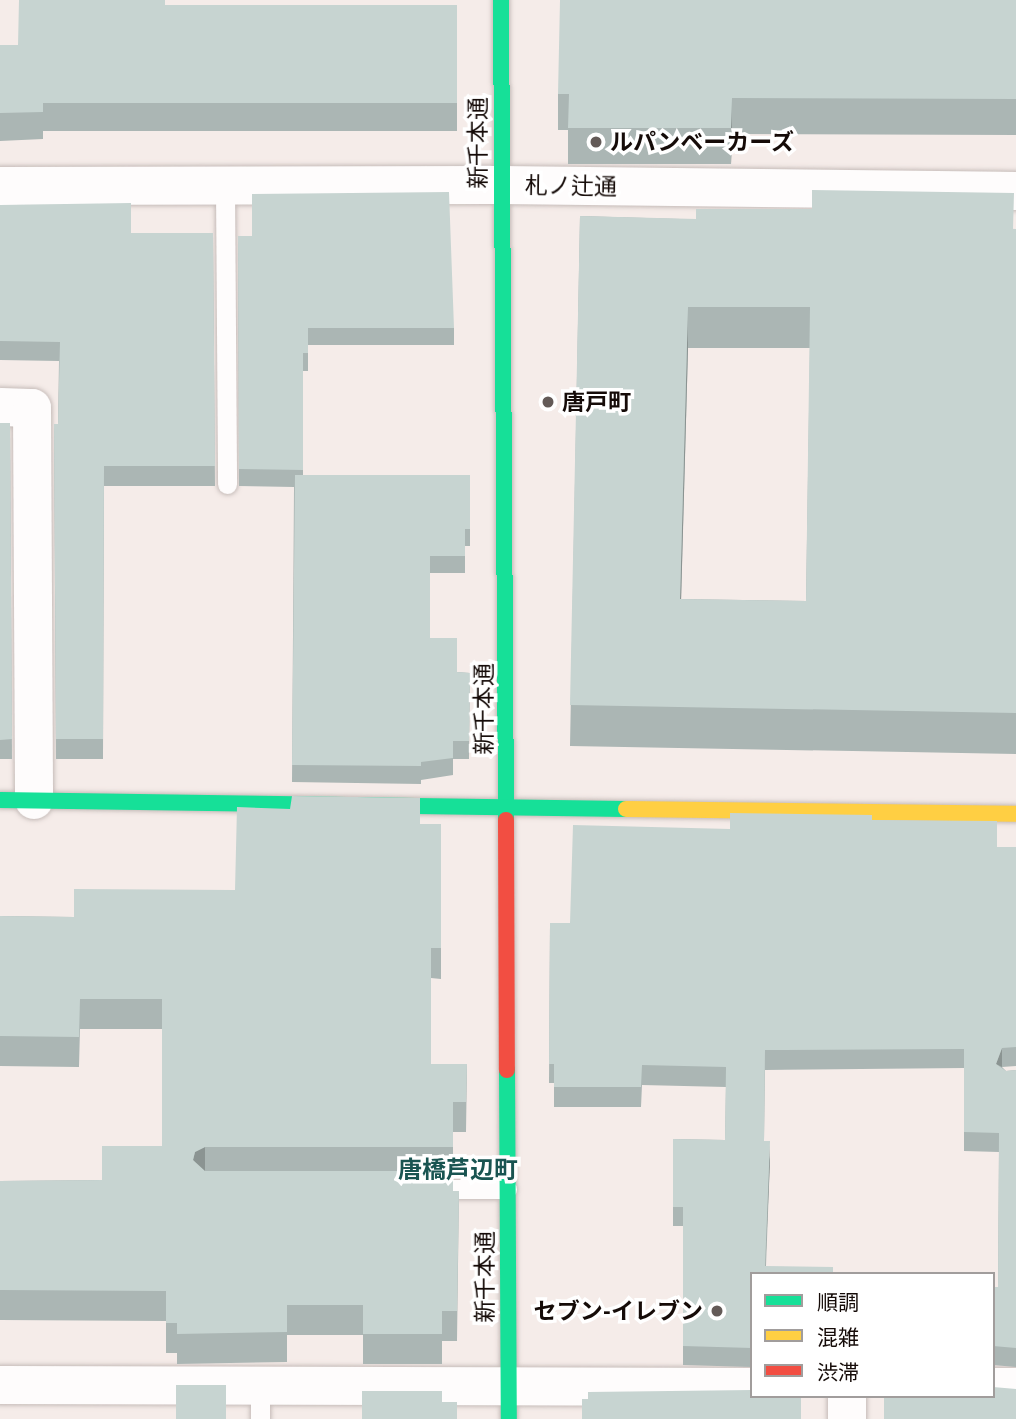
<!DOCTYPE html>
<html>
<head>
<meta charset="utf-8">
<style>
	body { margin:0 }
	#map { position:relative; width:1016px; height:1419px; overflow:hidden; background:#f5ece9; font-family:"PT Sans","Noto Sans JP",sans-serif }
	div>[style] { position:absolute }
	.roads { filter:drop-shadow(0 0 2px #c6bcb9) drop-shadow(0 0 2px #c6bcb9) }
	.lane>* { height:19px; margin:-9.5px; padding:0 9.5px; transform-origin:9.5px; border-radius:9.5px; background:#fefcfc }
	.street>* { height:38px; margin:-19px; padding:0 19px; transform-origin:19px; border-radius:19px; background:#fefcfc }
	.fast>* { height:16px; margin:-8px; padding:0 8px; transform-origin:8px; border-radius:8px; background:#16e098 }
	.slow>* { height:16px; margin:-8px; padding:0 8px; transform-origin:8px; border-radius:8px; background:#ffcf43 }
	.jam>* { height:16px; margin:-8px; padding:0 8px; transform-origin:8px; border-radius:8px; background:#f24e42 }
	.wall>* { inset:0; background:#abb6b4 }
	.shaded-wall>* { inset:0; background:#8b9492 }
	.building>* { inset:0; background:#c7d4d1 }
	.dots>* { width:19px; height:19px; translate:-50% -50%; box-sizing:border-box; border:4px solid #fff; border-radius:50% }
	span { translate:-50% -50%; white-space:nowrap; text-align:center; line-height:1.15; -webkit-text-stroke:7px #fff; paint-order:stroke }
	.poi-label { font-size:23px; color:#150b08; font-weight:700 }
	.left { translate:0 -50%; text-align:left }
	.right { translate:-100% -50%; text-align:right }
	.street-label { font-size:23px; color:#150b08 }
	.neighbourhood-label { font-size:24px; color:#195451; font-weight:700 }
	.legend { position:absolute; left:750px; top:1272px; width:245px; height:126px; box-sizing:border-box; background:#fff; border:2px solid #a19d9c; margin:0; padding:9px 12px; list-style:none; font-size:21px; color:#150b08 }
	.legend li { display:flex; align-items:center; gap:14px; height:35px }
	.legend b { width:35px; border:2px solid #a19d9c }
</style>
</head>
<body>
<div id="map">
	<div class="roads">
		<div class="lane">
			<i style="left:225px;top:186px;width:298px;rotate:89.6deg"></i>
			<i style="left:427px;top:1189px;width:80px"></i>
			<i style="left:260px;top:1419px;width:33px;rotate:-90deg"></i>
		</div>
		<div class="street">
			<i style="left:0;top:186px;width:500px;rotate:-0.11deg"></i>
			<i style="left:500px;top:185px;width:516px;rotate:0.67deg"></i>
			<i style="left:0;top:407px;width:32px;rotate:2deg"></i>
			<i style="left:32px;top:408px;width:392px;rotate:89.7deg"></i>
			<i style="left:0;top:1385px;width:752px;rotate:0.15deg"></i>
			<i style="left:993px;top:1387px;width:23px"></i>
			<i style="left:847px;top:1396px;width:23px;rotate:90deg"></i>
		</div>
		<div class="fast">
			<i style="left:501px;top:0;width:820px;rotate:89.65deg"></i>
			<i style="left:0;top:800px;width:626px;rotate:0.82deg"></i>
			<i style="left:507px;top:1070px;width:349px;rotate:89.7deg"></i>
		</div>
		<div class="slow">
			<i style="left:626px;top:809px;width:390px;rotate:0.7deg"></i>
		</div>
		<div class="jam">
			<i style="left:506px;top:820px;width:250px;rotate:89.8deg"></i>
		</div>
	</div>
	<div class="wall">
		<i style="clip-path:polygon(1016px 0,1016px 135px,732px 134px,731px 164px,568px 164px,568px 130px,558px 130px,558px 94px)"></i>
		<i style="clip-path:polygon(165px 5px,457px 5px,457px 131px,43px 131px,43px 139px,0 141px,0 45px,18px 45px)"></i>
		<i style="clip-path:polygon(0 205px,131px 233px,213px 233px,215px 486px,104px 486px,103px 759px,56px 759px,54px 424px,58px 424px,59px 361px,0 360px)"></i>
		<i style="clip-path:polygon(evenodd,580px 216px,1016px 229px,1016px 754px,570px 746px,580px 216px,688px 348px,810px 348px,806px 601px,681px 599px,688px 348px)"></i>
		<i style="clip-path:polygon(238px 236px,252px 236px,454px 328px,454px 345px,308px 345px,308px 371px,303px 371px,303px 475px,470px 475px,470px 546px,465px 546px,465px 573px,430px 573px,430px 638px,457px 672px,470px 673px,469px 759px,453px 759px,453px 775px,421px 780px,421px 784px,292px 782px,294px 487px,239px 486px)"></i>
		<i style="clip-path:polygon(0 423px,10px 423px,12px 759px,0 759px)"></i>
		<i style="clip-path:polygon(872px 820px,997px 847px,1016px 847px,1016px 1066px,1002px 1067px,1006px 1071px,1016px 1070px,1016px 1367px,993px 1365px,993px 1287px,998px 1287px,999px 1152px,964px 1151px,964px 1068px,765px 1070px,764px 1141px,770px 1160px,766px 1266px,752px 1274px,752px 1367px,683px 1365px,683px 1226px,673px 1226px,673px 1139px,725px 1140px,726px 1087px,642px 1085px,641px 1107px,554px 1107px,554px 1083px,549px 1083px,550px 923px,570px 923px,730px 829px)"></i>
		<i style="clip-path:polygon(420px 824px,441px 824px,441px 979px,431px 978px,431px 1064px,467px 1064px,466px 1132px,453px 1132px,453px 1191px,459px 1191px,457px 1341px,442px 1341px,442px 1364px,363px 1364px,363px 1335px,287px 1335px,287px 1362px,177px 1364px,177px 1353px,166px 1353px,166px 1321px,0 1320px,0 1181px,102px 1180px,162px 1146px,162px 1029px,80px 1029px,79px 1067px,0 1066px,0 916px,74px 917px,235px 890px)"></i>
	</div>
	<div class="shaded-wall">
		<i style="clip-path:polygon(732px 98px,732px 134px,731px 164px,731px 128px)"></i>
		<i style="clip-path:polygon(688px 307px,688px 348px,680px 640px,680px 599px)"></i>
		<i style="clip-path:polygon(1002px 1048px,1002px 1067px,996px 1064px)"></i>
		<i style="clip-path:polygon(770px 1141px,770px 1160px,765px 1274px)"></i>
		<i style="clip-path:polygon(205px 1147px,205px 1177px,193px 1160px,195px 1152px)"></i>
	</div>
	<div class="building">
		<i style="clip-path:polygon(19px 0,165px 0,165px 5px,457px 5px,457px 103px,43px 103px,43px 112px,0 113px,0 45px,18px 45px)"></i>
		<i style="clip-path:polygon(560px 0,1016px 0,1016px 99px,732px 98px,731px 128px,568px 128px,569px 94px,558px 94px)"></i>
		<i style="clip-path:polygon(evenodd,812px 190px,1014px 193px,1013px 229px,1016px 229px,1016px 713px,570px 705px,580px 216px,696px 219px,696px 209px,812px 209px,812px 190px,688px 307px,810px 307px,806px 601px,680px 599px,688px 307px)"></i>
		<i style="clip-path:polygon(449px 192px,454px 328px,308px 328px,308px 353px,303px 353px,303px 470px,239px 469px,238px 236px,252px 236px,252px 194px)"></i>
		<i style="clip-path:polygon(131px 203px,131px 233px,213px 233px,215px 466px,104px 466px,103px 739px,56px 739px,54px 424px,58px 424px,60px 342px,0 341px,0 205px)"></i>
		<i style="clip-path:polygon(0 423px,10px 423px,12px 739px,0 740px)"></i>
		<i style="clip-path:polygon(295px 475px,470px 475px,470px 529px,465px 529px,465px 556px,430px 556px,430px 638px,457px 638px,457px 672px,470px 673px,469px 741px,453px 741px,453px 758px,421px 762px,421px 766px,292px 765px)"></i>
		<i style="clip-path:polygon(292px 796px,420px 798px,420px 824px,441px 824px,441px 948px,431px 948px,431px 1064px,467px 1064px,466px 1102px,453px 1102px,453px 1147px,205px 1147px,195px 1152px,193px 1160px,205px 1171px,453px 1171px,453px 1191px,459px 1191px,457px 1311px,442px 1311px,442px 1334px,363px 1334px,363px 1305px,287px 1305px,287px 1332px,177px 1334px,177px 1323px,166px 1323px,166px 1291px,0 1290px,0 1181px,102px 1180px,102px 1146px,162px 1146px,162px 999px,80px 999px,79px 1037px,0 1036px,0 916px,74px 917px,74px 889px,235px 890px,237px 807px,290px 809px)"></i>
		<i style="clip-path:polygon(730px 813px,872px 815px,872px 820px,997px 821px,997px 847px,1016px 847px,1016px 1047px,1002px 1048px,996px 1064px,1006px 1071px,1016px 1070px,1016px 1348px,993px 1346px,993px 1287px,998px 1287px,999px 1133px,964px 1132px,964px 1049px,765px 1050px,764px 1141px,770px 1141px,765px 1266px,833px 1267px,833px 1274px,752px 1274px,752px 1348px,683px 1346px,683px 1207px,673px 1207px,673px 1139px,725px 1140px,726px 1067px,642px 1065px,641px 1087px,554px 1087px,554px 1064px,549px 1064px,550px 923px,570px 923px,573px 825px,730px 829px)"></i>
		<i style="clip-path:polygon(176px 1385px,226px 1385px,226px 1419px,176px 1419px)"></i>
		<i style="clip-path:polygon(993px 1387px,1016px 1389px,1016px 1419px,884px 1419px,884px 1396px,993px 1396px)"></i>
		<i style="clip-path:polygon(752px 1390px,752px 1396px,801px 1396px,801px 1419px,582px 1419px,582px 1399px,588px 1399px,588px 1392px)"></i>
		<i style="clip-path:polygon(362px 1391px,442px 1391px,442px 1402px,457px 1402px,457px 1419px,362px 1419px)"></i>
	</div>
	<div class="dots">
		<i style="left:596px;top:142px;background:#635a57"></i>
		<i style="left:548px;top:402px;background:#635a57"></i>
		<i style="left:717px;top:1311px;background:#635a57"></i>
	</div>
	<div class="poi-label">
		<span class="left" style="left:610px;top:142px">ルパンベーカーズ</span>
		<span class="left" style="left:562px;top:402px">唐戸町</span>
		<span class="right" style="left:703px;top:1311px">セブン-イレブン</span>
	</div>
	<div class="street-label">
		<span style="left:478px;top:143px;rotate:-90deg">新千本通</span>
		<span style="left:571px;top:186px;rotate:1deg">札ノ辻通</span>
		<span style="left:484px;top:709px;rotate:-90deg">新千本通</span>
		<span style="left:485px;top:1277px;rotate:-90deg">新千本通</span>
	</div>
	<div class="neighbourhood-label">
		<span style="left:458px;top:1170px">唐橋芦辺町</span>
	</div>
	<ul class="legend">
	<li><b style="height:9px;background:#16e098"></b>順調</li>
	<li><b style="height:9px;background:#ffcf43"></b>混雑</li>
	<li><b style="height:9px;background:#f24e42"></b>渋滞</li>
	</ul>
</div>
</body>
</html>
